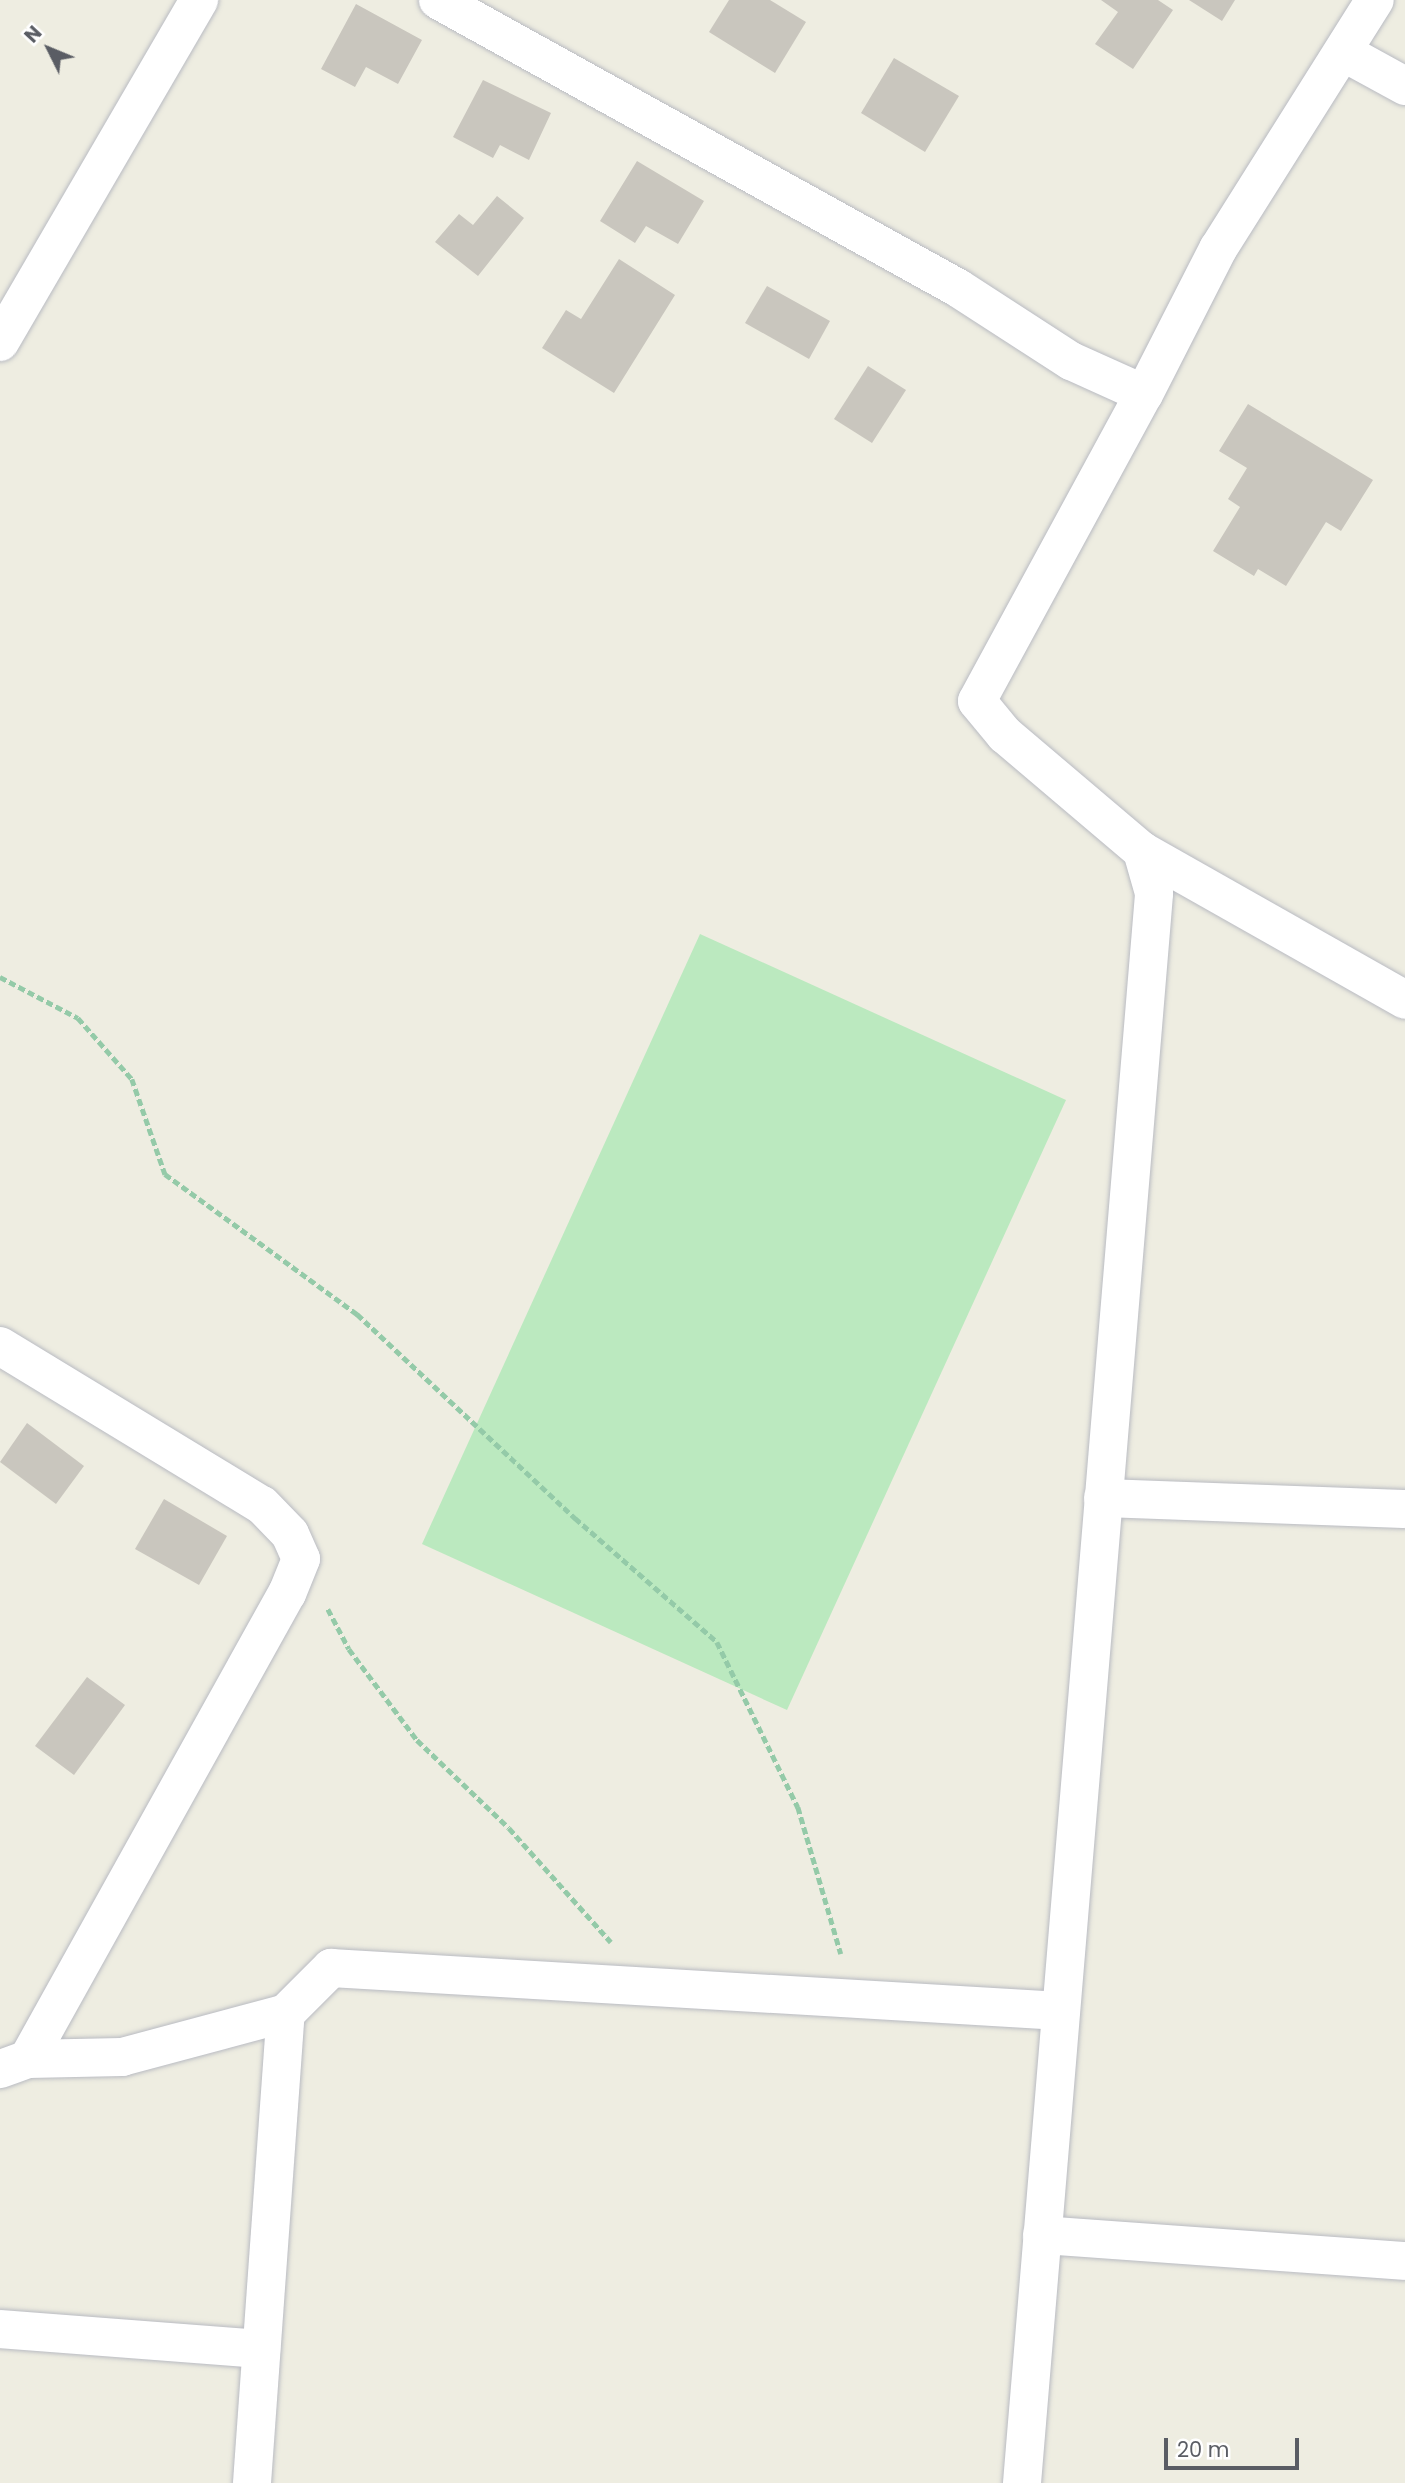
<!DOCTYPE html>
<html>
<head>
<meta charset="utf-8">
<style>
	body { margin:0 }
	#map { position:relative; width:1405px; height:2483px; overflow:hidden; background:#eeede1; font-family:Poppins,sans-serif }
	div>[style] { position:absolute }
	.green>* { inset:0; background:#bbe9bf }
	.building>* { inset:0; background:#c9c6be }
	.path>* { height:4.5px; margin-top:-2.25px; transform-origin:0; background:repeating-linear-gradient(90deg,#94caa8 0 7px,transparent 0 10.5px) }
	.roads { filter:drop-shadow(0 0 2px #b9bbc2) drop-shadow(0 0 2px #b9bbc2) }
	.minor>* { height:38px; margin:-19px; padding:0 19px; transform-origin:19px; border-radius:19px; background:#fff }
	span { translate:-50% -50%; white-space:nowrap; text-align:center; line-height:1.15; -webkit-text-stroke:6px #fff; paint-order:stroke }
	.north { position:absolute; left:14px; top:14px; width:70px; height:70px; -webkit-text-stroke:5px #fff; paint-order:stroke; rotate:313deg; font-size:19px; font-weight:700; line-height:28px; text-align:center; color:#5a5d64 }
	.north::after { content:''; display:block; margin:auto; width:24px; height:32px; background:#5a5d64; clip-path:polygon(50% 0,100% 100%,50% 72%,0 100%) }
	.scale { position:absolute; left:1164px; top:2438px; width:135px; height:32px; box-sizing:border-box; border:4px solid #5a5d64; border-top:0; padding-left:9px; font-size:21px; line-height:24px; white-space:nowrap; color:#5a5d64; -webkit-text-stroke:5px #fff; paint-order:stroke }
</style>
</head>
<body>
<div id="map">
	<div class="green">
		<i style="clip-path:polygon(700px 934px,1066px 1100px,787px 1710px,422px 1544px)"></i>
	</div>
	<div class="building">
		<i style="clip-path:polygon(729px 0,770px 0,806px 22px,775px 73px,709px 32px)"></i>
		<i style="clip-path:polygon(1101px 0,1158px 0,1173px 10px,1133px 69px,1095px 44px,1118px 12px)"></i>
		<i style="clip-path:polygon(1189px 0,1235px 0,1222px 21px)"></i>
		<i style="clip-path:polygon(356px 4px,422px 40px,398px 84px,366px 67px,355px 87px,321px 69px)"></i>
		<i style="clip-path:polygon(894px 58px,959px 96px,925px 152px,861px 113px)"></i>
		<i style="clip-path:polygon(483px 80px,551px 113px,529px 160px,500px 145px,493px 158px,453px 137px)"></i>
		<i style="clip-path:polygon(637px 161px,704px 201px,678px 244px,646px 226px,635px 243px,600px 221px)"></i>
		<i style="clip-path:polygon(497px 196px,524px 218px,478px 276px,435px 242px,459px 214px,473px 225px)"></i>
		<i style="clip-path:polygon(619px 259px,675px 295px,614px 393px,542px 348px,566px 310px,581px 319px)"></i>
		<i style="clip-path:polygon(767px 286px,830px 321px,809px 359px,745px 323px)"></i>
		<i style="clip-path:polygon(868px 366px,906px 390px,872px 443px,834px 419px)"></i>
		<i style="clip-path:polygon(1248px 404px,1373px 480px,1341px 531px,1326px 522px,1286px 586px,1258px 569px,1254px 576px,1213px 551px,1240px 507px,1228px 499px,1247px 468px,1219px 451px)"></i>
		<i style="clip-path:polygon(27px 1423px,84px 1466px,56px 1504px,0 1462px)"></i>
		<i style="clip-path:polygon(164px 1499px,227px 1536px,199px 1585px,135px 1549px)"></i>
		<i style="clip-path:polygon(87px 1677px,125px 1705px,74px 1775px,35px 1746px)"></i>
	</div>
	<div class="path">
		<i style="left:0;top:977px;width:88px;rotate:27.7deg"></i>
		<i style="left:78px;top:1018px;width:81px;rotate:48.5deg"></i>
		<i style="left:132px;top:1079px;width:101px;rotate:70.8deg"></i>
		<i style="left:165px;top:1174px;width:238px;rotate:36.1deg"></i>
		<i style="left:357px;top:1314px;width:299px;rotate:43.1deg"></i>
		<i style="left:575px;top:1518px;width:189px;rotate:41.1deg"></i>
		<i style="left:717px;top:1642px;width:184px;rotate:63.9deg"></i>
		<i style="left:798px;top:1807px;width:153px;rotate:73.7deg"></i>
		<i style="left:328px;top:1609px;width:45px;rotate:62.3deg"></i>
		<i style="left:349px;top:1649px;width:114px;rotate:53.2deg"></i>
		<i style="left:417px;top:1740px;width:127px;rotate:43.7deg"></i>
		<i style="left:509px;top:1828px;width:153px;rotate:48.2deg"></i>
	</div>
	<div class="roads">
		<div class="minor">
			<i style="left:438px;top:0;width:594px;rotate:28.98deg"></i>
			<i style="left:958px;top:288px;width:135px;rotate:32.9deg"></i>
			<i style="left:1071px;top:361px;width:80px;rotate:24.3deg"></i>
			<i style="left:1144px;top:394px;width:163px;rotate:-63deg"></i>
			<i style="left:1218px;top:249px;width:294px;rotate:-57.8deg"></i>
			<i style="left:1343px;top:52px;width:71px;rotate:28.7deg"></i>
			<i style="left:0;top:342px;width:396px;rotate:-59.8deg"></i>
			<i style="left:1142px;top:851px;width:302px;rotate:29.5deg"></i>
			<i style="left:0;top:1346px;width:306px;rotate:31.3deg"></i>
			<i style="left:262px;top:1505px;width:40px;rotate:46deg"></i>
			<i style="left:290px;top:1534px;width:27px;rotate:66deg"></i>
			<i style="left:301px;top:1559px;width:37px;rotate:112deg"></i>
			<i style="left:287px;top:1593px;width:533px;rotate:119.07deg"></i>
			<i style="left:28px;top:2059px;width:30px;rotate:160deg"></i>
			<i style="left:1103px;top:1498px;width:302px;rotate:2.1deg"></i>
			<i style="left:28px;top:2059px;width:94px;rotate:-1.2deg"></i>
			<i style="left:122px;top:2057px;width:170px;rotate:-15deg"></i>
			<i style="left:1042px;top:2235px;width:364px;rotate:4.1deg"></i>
			<i style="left:0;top:2329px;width:262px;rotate:4.4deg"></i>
			<i style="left:252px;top:2483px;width:471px;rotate:-85.9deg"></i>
			<i style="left:286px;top:2013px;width:64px;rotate:-45deg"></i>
			<i style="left:331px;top:1968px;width:731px;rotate:3.37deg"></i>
			<i style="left:1022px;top:2483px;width:1595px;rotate:-85.25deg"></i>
			<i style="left:1154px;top:893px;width:44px;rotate:-105.9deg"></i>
			<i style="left:1142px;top:851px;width:180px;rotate:-139.7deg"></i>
			<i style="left:1005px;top:735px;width:44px;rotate:-129.5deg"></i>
			<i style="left:977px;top:701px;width:349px;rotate:-61.5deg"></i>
		</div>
	</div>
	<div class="north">N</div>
	<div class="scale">20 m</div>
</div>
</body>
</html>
